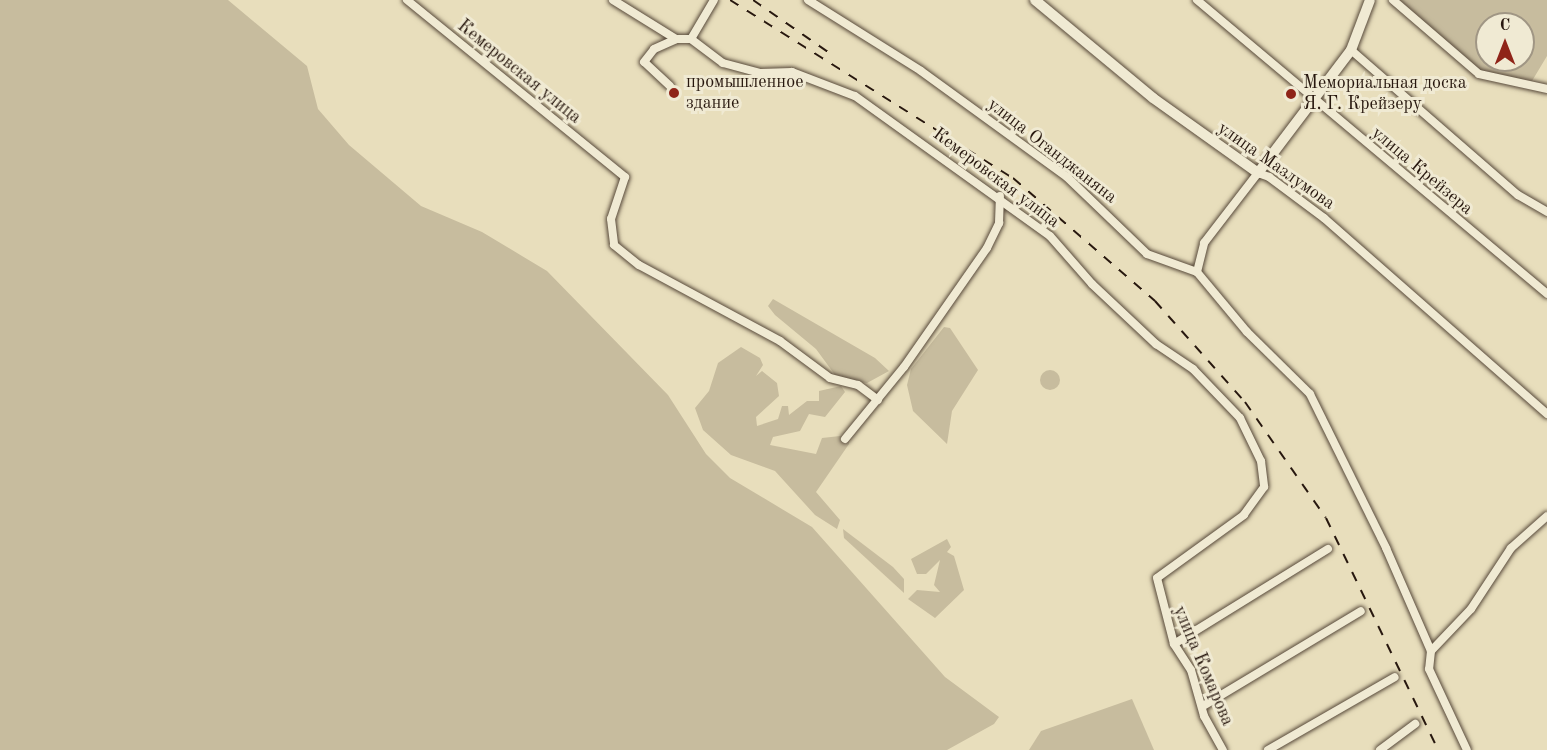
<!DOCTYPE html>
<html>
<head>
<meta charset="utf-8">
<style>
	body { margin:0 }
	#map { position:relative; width:1547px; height:750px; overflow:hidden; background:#e8debc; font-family:"Old Standard TT",serif }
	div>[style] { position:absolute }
	.green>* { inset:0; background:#c7bc9e }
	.round { border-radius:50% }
	.roads { filter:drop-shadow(0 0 2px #57493a) drop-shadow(0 0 2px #57493a) }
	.street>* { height:8px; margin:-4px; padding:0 4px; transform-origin:4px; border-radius:4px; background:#f0ead3 }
	.secondary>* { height:10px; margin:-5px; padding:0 5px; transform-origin:5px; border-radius:5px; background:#f0ead3 }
	.rail>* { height:2px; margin-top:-1px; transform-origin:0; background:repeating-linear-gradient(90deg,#27170e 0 10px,transparent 0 20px) }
	.dots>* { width:16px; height:16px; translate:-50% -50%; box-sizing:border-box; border:3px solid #f0ead3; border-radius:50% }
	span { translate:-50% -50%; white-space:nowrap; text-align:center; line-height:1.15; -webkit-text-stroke:6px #f0ead3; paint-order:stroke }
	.street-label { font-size:18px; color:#27170e }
	.poi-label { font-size:18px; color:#27170e }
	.left { translate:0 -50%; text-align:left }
	.north { position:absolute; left:1475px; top:12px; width:60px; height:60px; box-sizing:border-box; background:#f0ead3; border:2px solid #a09684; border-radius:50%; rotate:0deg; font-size:16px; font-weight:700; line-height:24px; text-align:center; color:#27170e }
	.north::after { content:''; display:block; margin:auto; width:21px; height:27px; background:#8f2418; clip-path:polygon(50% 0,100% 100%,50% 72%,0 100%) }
</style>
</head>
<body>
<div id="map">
	<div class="green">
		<i style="clip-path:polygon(0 0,228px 0,307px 66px,318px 109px,349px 145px,421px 206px,482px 232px,547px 271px,668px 395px,706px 454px,730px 478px,812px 527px,945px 677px,999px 717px,994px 724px,947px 750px,0 750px)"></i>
		<i style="clip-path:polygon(evenodd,1400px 0,1547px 0,1547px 56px,1532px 81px,1478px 71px,1400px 0,1487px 24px,1523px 24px,1523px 60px,1487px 60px,1487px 24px)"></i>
		<i style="clip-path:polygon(773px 299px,875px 358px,889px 371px,867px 383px,838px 379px,816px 349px,775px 315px,768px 306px)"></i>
		<i style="clip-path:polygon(944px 327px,950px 328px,978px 370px,952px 411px,947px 444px,913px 411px,907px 385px,911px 369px)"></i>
		<i style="clip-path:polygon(741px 347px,760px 358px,763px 365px,756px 376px,762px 371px,777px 383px,779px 396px,756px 417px,757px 426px,778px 419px,782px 406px,788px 406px,789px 415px,807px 401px,819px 401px,819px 391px,841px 386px,845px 392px,825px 417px,809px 414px,800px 431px,773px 437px,770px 445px,816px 454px,822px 438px,849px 435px,849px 444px,816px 492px,840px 520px,837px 529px,815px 515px,775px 471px,731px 455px,703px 430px,695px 408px,709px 391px,718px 363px)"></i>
		<i class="round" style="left:1040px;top:370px;width:20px;height:20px"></i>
		<i style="clip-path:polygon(843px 529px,893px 567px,904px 579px,904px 593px,844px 538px)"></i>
		<i style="clip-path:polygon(947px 539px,951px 547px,947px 552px,954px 556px,964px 590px,935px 618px,908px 599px,917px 590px,940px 592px,934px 585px,940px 560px,926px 574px,917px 574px,911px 559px)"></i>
		<i style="clip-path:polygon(1132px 699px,1154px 750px,1029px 750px,1041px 731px)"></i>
	</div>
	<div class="roads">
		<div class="street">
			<i style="left:407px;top:0;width:281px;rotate:39.1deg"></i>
			<i style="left:625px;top:177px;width:44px;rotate:108.4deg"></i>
			<i style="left:611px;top:219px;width:26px;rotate:83deg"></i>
			<i style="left:614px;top:245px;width:32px;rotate:39deg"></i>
			<i style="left:639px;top:265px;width:160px;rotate:28.3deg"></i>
			<i style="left:780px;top:341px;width:62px;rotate:36.5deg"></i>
			<i style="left:830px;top:378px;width:29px;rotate:14deg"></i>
			<i style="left:858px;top:385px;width:25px;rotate:37deg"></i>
			<i style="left:613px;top:0;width:74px;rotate:31.8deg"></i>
			<i style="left:676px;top:39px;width:15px"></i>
			<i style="left:691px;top:39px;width:40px;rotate:37deg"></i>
			<i style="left:723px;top:63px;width:38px;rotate:15deg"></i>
			<i style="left:760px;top:73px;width:32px;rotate:-2deg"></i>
			<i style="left:792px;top:72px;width:67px;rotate:20.9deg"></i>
			<i style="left:855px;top:96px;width:240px;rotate:35.7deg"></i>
			<i style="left:1050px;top:236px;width:64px;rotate:48.8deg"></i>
			<i style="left:1092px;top:284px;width:88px;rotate:43.2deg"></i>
			<i style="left:1156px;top:344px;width:45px;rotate:34deg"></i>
			<i style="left:1193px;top:369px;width:68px;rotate:46.2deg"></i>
			<i style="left:1240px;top:418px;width:48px;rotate:64deg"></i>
			<i style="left:1261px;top:461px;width:26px;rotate:83deg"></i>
			<i style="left:1264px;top:487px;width:34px;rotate:126deg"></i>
			<i style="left:1244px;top:515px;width:107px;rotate:144.1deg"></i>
			<i style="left:1157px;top:578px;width:68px;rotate:75.6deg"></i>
			<i style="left:1174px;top:644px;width:31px;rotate:57deg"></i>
			<i style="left:1191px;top:670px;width:48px;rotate:74.2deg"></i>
			<i style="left:1204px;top:716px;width:39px;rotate:61deg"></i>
			<i style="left:808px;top:0;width:133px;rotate:32.1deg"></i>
			<i style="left:921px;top:71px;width:180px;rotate:36deg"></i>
			<i style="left:1067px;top:177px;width:111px;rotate:43.9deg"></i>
			<i style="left:1147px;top:254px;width:53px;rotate:19.8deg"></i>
			<i style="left:1197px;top:272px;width:78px;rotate:50.2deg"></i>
			<i style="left:1247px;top:332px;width:88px;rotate:44.5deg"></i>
			<i style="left:1310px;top:394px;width:172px;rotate:63.7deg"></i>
			<i style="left:1386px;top:548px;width:112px;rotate:66.4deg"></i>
			<i style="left:1431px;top:651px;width:18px;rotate:96deg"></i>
			<i style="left:1429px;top:669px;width:89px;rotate:64.9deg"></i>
			<i style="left:1197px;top:0;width:457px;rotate:40deg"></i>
			<i style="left:1393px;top:0;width:113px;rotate:40.7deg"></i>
			<i style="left:1479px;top:74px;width:70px;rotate:12.4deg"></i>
			<i style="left:691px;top:39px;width:45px;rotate:-59.5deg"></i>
			<i style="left:1351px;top:50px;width:221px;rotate:41deg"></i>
			<i style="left:1518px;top:195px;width:34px;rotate:30deg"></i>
			<i style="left:670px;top:86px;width:35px;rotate:-137deg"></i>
			<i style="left:644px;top:62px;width:16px;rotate:-52deg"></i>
			<i style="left:654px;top:49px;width:24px;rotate:-24deg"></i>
			<i style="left:1197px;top:272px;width:30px;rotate:-76deg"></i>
			<i style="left:1204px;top:243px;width:88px;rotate:-52.4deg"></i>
			<i style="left:1258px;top:173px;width:12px;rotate:20deg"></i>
			<i style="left:1269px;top:177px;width:69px;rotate:36.7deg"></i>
			<i style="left:1324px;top:218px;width:297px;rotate:41.3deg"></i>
			<i style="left:845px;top:439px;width:93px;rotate:-50.7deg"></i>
			<i style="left:904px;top:367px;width:145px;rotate:-55.1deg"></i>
			<i style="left:987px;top:248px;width:28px;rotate:-64deg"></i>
			<i style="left:999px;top:223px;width:27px;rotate:-88deg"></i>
			<i style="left:1174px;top:644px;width:181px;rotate:-31.7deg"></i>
			<i style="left:1431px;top:651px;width:58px;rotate:-46.4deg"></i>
			<i style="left:1471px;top:609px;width:73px;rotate:-56.7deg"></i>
			<i style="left:1511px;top:548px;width:48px;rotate:-41.6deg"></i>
			<i style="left:1203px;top:706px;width:184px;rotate:-31deg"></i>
			<i style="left:1268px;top:750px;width:146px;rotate:-29.9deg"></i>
			<i style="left:1380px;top:750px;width:44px;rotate:-36.6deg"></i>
		</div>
		<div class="secondary">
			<i style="left:1035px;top:0;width:153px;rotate:39.7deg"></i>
			<i style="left:1153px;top:98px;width:129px;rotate:35.5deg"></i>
			<i style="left:1258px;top:173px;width:154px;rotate:-52.9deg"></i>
			<i style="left:1351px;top:50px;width:53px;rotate:-69.2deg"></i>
		</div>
	</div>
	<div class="rail">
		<i style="left:730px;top:0;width:334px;rotate:32.2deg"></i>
		<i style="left:1013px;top:178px;width:188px;rotate:40.9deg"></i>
		<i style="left:1155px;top:301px;width:135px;rotate:48.3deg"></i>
		<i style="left:1245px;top:402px;width:141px;rotate:55.1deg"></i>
		<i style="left:1326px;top:518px;width:258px;rotate:64.2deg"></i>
		<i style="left:753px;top:0;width:91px;rotate:34.7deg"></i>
	</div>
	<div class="dots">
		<i style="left:674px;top:93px;background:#8f2418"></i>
		<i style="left:1291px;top:94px;background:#8f2418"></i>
	</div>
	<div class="street-label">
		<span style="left:519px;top:72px;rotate:39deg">Кемеровская улица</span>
		<span style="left:1052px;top:151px;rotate:38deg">улица Оганджаняна</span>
		<span style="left:1276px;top:166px;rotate:35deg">улица Мазлумова</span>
		<span style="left:1422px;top:171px;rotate:40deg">улица Крейзера</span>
		<span style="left:996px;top:178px;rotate:37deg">Кемеровская улица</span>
		<span style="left:1203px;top:666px;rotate:67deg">улица Комарова</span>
	</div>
	<div class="poi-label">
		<span class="left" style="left:686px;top:93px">промышленное<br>здание</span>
		<span class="left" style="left:1303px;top:94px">Мемориальная доска<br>Я. Г. Крейзеру</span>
	</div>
	<div class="north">С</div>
</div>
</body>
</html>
